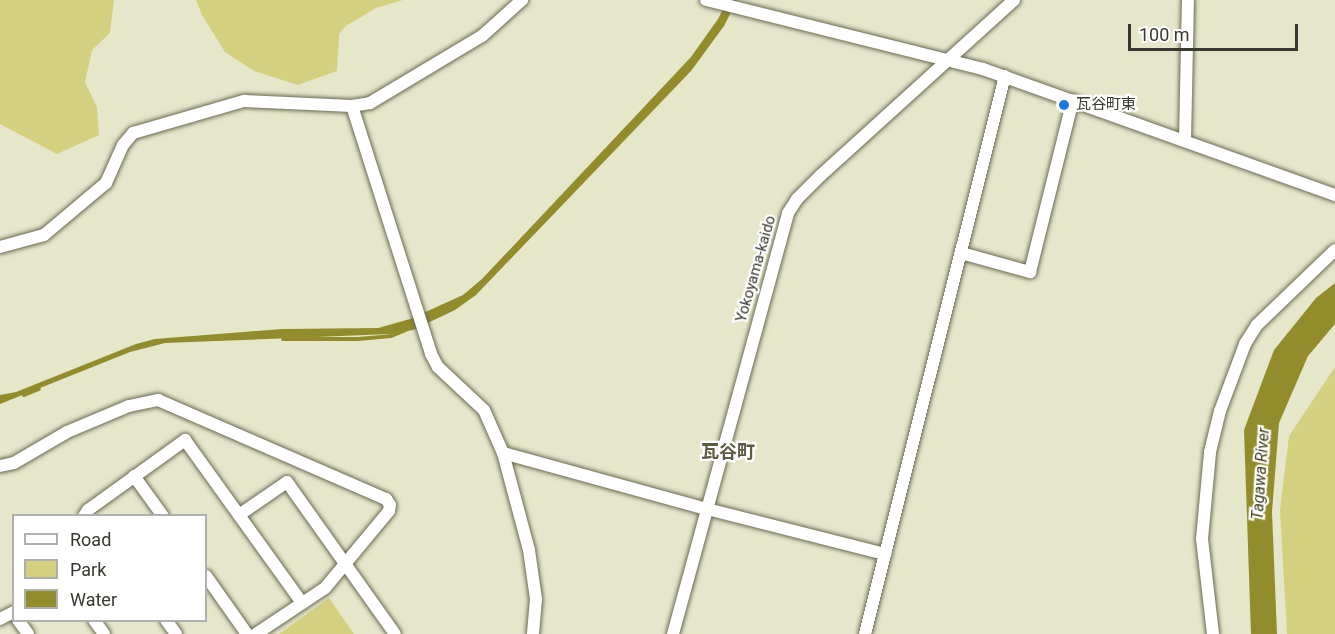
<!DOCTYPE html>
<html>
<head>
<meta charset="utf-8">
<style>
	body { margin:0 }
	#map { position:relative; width:1335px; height:634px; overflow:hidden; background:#e6e6cb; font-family:Roboto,"Noto Sans JP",sans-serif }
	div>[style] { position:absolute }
	.green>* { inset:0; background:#d5d080 }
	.water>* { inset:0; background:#938c2d }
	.stream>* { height:4px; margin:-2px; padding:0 2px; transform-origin:2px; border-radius:2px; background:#938c2d }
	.roads { filter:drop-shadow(0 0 2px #6b6a53) drop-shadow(0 0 2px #6b6a53) }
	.minor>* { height:12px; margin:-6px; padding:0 6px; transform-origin:6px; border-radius:6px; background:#fff }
	.dots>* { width:16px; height:16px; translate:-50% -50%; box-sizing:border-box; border:3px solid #fff; border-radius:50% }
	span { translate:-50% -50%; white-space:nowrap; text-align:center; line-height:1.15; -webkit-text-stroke:4.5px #fff; paint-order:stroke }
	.poi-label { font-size:15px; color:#38382e }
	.left { translate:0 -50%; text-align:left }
	.street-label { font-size:15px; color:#38382e }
	.water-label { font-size:16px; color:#413f17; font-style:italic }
	.quarter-label { font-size:18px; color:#5a5942; font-weight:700 }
	.legend { position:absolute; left:12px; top:514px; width:195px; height:108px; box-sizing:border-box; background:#fff; border:2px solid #afafab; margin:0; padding:8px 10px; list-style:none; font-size:18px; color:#38382e }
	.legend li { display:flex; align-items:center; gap:12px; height:30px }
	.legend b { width:30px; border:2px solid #afafab }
	.scale { position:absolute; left:1128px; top:24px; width:170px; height:27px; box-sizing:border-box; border:3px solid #38382e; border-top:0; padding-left:8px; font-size:18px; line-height:21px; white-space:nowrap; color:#38382e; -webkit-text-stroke:4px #fff; paint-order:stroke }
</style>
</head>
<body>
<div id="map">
	<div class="green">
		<i style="clip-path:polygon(0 0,114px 0,110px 33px,92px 50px,85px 82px,97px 107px,99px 135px,57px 154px,0 124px)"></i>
		<i style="clip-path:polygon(196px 0,403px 0,376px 8px,346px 26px,339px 34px,337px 71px,298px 85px,254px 71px,225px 52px,202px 15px)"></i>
		<i style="clip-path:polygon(1335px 367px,1335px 634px,1287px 634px,1280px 510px,1289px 436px)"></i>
		<i style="clip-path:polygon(329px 598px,354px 634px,279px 634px)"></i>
	</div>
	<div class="water">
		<i style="clip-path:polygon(728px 0,737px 0,724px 26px,691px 71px,476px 295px,455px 310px,413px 330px,391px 334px,165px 343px,130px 352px,0 404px,0 395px,16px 392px,136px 344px,155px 339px,282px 329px,378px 328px,410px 319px,463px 295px,482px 279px,691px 57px,718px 19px)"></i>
		<i style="clip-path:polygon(1335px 283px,1335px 324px,1308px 356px,1279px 423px,1272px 512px,1277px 634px,1251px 634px,1244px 430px,1274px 350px,1316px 298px)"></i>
	</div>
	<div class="stream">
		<i style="left:283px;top:339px;width:75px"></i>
		<i style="left:358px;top:339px;width:33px;rotate:-5deg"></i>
		<i style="left:391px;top:336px;width:16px;rotate:-22deg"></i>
		<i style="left:24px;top:395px;width:16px;rotate:-22deg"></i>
	</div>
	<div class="roads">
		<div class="minor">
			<i style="left:706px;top:0;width:285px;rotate:14deg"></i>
			<i style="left:983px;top:69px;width:374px;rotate:19.7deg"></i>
			<i style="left:352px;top:106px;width:260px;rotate:72.3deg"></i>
			<i style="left:431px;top:354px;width:15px;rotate:62deg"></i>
			<i style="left:438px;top:367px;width:63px;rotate:43.1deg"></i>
			<i style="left:484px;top:410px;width:47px;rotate:66.2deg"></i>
			<i style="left:503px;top:453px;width:100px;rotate:75deg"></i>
			<i style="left:529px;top:550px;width:49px;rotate:81.9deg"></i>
			<i style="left:536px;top:599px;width:35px;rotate:95deg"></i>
			<i style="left:1185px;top:140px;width:140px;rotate:-88.8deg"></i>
			<i style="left:0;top:247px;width:46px;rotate:-15.3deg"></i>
			<i style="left:44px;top:235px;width:81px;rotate:-40deg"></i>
			<i style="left:106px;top:183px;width:42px;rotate:-65.9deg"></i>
			<i style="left:123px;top:145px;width:16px;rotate:-50deg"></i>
			<i style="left:133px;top:133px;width:116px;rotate:-16.1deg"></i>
			<i style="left:244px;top:101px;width:108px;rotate:2.7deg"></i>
			<i style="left:352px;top:106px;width:18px;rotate:-9deg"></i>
			<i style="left:370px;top:103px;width:131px;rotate:-30.9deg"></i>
			<i style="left:482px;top:36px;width:54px;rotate:-42deg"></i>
			<i style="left:961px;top:253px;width:72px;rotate:15.4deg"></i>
			<i style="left:1030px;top:272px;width:177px;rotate:-76deg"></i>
			<i style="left:503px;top:453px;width:212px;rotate:15.4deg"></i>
			<i style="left:707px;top:509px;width:184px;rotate:14.2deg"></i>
			<i style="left:0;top:466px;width:14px;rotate:-12deg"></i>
			<i style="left:14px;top:463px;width:61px;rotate:-30.3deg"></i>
			<i style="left:67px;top:432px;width:67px;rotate:-22.8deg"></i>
			<i style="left:129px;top:406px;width:30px;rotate:-12deg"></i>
			<i style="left:158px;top:400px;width:249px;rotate:23.5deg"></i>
			<i style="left:386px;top:499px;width:7px;rotate:56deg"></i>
			<i style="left:390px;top:505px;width:6px;rotate:99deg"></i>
			<i style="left:389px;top:511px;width:100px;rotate:129.7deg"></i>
			<i style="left:325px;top:588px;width:83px;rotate:146.3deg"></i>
			<i style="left:134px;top:476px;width:49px;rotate:54.1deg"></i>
			<i style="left:239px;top:515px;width:58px;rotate:-34.5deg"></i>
			<i style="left:287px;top:482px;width:186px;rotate:54.6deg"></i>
			<i style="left:84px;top:516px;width:7px;rotate:-56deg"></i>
			<i style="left:88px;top:510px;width:120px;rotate:-35.8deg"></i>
			<i style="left:185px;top:440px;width:201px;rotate:54.3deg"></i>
			<i style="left:206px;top:576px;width:71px;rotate:54.7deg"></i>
			<i style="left:0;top:619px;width:16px;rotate:-27deg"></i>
			<i style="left:18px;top:620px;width:17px;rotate:54deg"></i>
			<i style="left:94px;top:620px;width:17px;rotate:54deg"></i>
			<i style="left:166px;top:620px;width:17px;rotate:54deg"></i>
			<i style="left:673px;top:634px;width:436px;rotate:-74.7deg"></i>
			<i style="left:788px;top:213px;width:17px;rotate:-57deg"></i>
			<i style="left:797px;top:199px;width:33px;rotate:-45deg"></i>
			<i style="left:820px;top:176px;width:262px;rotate:-42.2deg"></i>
			<i style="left:865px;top:634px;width:575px;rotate:-75.92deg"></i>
			<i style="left:1213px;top:634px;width:96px;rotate:-96.6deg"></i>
			<i style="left:1202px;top:539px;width:87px;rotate:-84.7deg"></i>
			<i style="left:1210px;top:452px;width:42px;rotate:-76.3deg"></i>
			<i style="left:1220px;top:411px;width:72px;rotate:-69.5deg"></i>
			<i style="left:1245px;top:344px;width:22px;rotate:-58deg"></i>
			<i style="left:1257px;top:325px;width:108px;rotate:-43.9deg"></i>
		</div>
	</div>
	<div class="dots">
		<i style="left:1064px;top:105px;background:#1c79e2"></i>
	</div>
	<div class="poi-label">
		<span class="left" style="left:1076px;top:105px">瓦谷町東</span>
	</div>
	<div class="street-label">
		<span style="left:756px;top:269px;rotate:-74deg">Yokoyama-kaido</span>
	</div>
	<div class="water-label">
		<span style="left:1261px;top:474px;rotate:-86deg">Tagawa River</span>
	</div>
	<div class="quarter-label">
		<span style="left:728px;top:452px">瓦谷町</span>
	</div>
	<ul class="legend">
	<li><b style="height:8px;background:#fff"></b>Road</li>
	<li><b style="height:16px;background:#d5d080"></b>Park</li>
	<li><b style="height:16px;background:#938c2d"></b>Water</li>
	</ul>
	<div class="scale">100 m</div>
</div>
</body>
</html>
